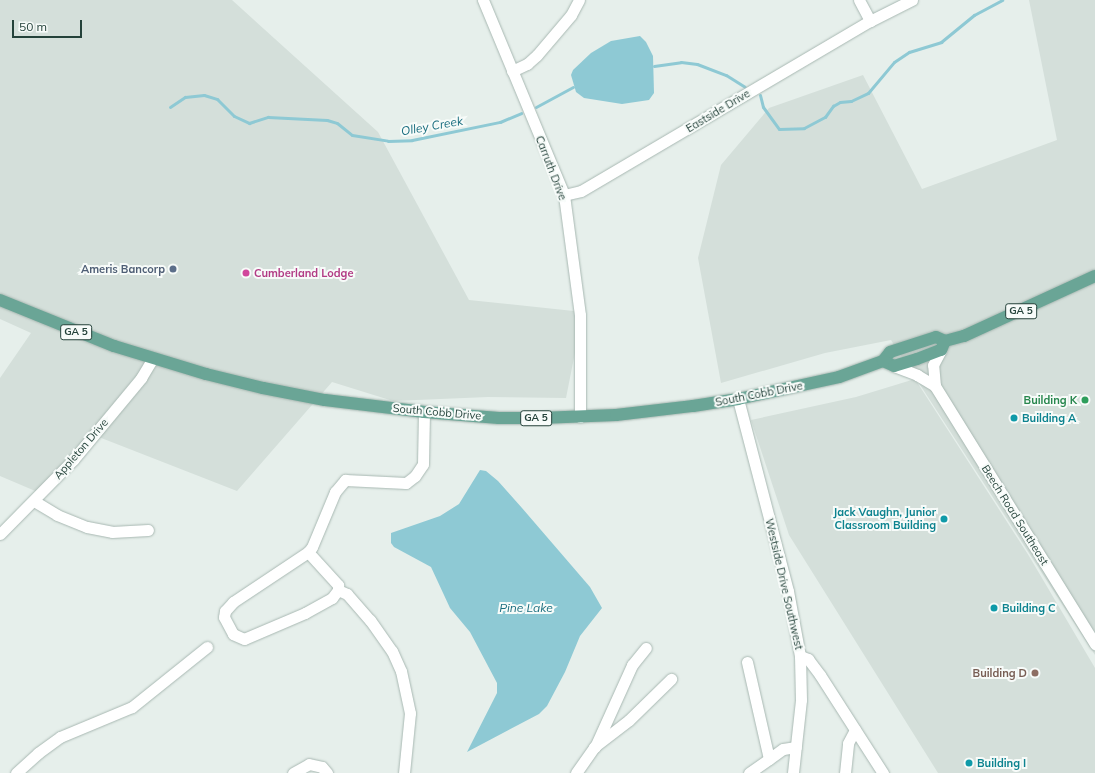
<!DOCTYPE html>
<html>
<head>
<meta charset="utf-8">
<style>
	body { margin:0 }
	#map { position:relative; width:1095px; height:773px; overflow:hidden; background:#e6efeb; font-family:Mulish,sans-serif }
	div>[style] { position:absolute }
	.built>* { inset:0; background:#d4dfda }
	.water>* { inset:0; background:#8ec9d4 }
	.stream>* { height:3px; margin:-1.5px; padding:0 1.5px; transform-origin:1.5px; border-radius:1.5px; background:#8ec9d4 }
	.roads { filter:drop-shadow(0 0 1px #a8b8b2) drop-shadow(0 0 1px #a8b8b2) }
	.street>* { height:11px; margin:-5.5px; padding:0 5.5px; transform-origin:5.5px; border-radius:5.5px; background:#fff }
	.primary>* { height:12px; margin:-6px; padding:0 6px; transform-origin:6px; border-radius:6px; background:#6aa596 }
	.dots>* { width:11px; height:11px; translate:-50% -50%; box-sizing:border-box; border:2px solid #f7fbf9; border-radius:50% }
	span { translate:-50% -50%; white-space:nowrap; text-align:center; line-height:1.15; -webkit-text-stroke:4px #f7fbf9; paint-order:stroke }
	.shield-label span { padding:1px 3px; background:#f7fbf9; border:1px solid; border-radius:3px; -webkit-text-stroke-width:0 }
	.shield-label { font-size:10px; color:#24423a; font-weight:700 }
	.street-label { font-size:11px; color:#24423a }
	.service-label { font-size:11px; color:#4e5e75; font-weight:700 }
	.right { translate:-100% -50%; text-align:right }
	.hotel-label { font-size:11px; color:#b23c85; font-weight:700 }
	.left { translate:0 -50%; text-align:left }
	.leisure-label { font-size:11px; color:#27864d; font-weight:700 }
	.culture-label { font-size:11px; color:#0d838f; font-weight:700 }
	.education-label { font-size:11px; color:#785e54; font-weight:700 }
	.water-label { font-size:12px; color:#1c6f80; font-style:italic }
	.scale { position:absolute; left:12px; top:20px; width:70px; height:18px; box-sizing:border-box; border:2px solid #24423a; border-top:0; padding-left:5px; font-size:12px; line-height:14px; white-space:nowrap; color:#24423a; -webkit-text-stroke:3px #f7fbf9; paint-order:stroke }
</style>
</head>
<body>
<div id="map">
	<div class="built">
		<i style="clip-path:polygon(0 0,232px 0,378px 132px,469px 300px,583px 312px,566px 398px,488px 397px,393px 401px,332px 382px,237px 491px,91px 434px,40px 493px,0 476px,0 378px,31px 333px,0 319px)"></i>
		<i style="clip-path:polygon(1029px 0,1095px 0,1095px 655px,891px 340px,825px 353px,721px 383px,698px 258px,721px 165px,769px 108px,863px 75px,922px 189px,1057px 140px)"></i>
		<i style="clip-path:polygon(915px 379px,1029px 556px,1095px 668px,1095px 773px,938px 773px,789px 535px,751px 420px,856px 397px)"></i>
	</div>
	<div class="water">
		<i style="clip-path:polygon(640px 36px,646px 42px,653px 56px,654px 93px,649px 100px,622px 104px,584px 98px,576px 92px,571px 75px,573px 70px,591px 53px,611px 41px)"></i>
		<i style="clip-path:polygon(480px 470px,486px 471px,498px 481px,522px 508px,590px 587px,602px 608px,580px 636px,565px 672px,547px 706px,539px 714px,467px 752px,497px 693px,497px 683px,470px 632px,450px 608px,431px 567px,394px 547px,391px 543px,391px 533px,440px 516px,459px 504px)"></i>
	</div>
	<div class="stream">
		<i style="left:654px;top:66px;width:27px;rotate:-8deg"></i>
		<i style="left:681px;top:62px;width:16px;rotate:7deg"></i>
		<i style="left:697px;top:64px;width:31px;rotate:21deg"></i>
		<i style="left:726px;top:75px;width:22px;rotate:32deg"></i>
		<i style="left:760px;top:95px;width:12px;rotate:76deg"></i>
		<i style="left:763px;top:107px;width:27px;rotate:54deg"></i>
		<i style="left:779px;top:129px;width:25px;rotate:-2deg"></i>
		<i style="left:804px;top:128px;width:24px;rotate:-28deg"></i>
		<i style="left:825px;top:117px;width:14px;rotate:-54deg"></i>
		<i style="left:833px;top:106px;width:8px;rotate:-30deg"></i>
		<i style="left:840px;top:102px;width:11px;rotate:-5deg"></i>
		<i style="left:851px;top:101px;width:19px;rotate:-25deg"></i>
		<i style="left:868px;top:93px;width:40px;rotate:-50deg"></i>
		<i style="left:894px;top:62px;width:18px;rotate:-34deg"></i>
		<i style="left:909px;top:52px;width:34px;rotate:-17deg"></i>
		<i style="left:941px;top:42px;width:43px;rotate:-39.3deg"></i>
		<i style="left:974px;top:15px;width:32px;rotate:-28deg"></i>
		<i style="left:170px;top:107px;width:18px;rotate:-34deg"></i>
		<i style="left:185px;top:97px;width:19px;rotate:-6deg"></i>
		<i style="left:204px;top:95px;width:14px;rotate:17deg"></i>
		<i style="left:217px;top:99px;width:24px;rotate:45deg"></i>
		<i style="left:234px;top:116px;width:17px;rotate:25deg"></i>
		<i style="left:249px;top:123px;width:20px;rotate:-18deg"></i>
		<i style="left:268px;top:117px;width:59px;rotate:2.9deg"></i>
		<i style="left:327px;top:120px;width:10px;rotate:17deg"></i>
		<i style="left:337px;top:123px;width:19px;rotate:39deg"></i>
		<i style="left:352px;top:135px;width:36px;rotate:9deg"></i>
		<i style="left:388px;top:141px;width:24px;rotate:-2deg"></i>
		<i style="left:412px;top:140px;width:90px;rotate:-11.6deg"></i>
		<i style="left:500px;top:122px;width:23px;rotate:-23deg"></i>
		<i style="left:536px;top:107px;width:42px;rotate:-28.4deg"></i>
	</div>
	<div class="roads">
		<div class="street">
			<i style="left:483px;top:0;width:211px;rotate:67.4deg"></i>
			<i style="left:564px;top:195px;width:121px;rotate:82.4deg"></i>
			<i style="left:580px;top:315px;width:102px;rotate:90deg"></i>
			<i style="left:859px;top:0;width:24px;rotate:62deg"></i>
			<i style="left:512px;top:71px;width:17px;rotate:-25deg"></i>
			<i style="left:527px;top:64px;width:13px;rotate:-42deg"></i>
			<i style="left:537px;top:55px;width:52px;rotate:-49.6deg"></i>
			<i style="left:571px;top:15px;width:17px;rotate:-62deg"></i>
			<i style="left:564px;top:195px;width:17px;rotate:-13deg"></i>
			<i style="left:581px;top:191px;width:335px;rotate:-30.5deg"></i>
			<i style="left:870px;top:21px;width:47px;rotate:-26.6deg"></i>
			<i style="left:894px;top:366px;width:25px;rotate:21deg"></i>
			<i style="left:917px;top:375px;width:21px;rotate:31deg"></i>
			<i style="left:935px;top:386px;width:304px;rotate:58.2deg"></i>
			<i style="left:935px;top:386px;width:21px;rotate:-95deg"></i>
			<i style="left:933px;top:365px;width:17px;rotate:-62deg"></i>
			<i style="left:738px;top:399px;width:198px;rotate:75.4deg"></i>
			<i style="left:788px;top:591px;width:66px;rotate:79.5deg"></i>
			<i style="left:800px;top:656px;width:44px;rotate:88.7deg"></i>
			<i style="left:801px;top:700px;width:73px;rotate:96.3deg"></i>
			<i style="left:34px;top:501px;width:27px;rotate:31deg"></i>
			<i style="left:57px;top:515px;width:32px;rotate:22deg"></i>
			<i style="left:87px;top:527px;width:25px;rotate:11deg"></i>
			<i style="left:112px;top:532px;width:36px;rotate:-3deg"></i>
			<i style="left:0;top:534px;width:104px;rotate:-45.4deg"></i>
			<i style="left:73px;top:460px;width:107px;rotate:-50.3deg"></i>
			<i style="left:141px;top:378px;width:23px;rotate:-59deg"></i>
			<i style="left:308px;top:552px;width:45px;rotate:47.7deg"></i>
			<i style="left:338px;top:585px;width:5px;rotate:90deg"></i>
			<i style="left:338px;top:590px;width:10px;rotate:127deg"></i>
			<i style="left:332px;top:598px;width:31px;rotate:151deg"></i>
			<i style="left:305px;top:613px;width:66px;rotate:156.9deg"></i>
			<i style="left:244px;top:639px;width:12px;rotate:-156deg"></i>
			<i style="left:233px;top:634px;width:19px;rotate:-118deg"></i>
			<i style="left:224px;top:617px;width:6px;rotate:-81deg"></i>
			<i style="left:225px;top:611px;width:12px;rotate:-48deg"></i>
			<i style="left:233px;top:602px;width:90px;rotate:-33.7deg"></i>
			<i style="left:308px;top:552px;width:6px;rotate:-51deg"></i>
			<i style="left:312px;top:547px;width:60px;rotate:-67.3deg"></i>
			<i style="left:335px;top:492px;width:16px;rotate:-50deg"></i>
			<i style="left:345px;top:480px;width:61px;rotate:2.8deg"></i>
			<i style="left:406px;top:483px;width:11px;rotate:-38deg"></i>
			<i style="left:415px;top:476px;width:14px;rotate:-56deg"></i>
			<i style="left:423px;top:464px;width:52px;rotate:-88.9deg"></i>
			<i style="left:338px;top:590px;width:10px;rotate:24deg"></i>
			<i style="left:347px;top:594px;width:35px;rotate:49deg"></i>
			<i style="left:370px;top:620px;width:38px;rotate:55deg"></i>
			<i style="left:392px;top:651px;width:22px;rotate:66deg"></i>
			<i style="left:401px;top:671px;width:43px;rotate:77.9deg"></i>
			<i style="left:410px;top:713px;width:60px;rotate:95.7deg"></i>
			<i style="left:800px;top:656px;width:9px;rotate:21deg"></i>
			<i style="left:808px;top:659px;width:20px;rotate:53deg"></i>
			<i style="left:820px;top:675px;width:117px;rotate:57.3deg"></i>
			<i style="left:747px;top:662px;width:99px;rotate:77.2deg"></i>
			<i style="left:769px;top:759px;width:17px;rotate:-36deg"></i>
			<i style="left:783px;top:749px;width:13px;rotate:-9deg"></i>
			<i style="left:595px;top:747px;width:90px;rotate:-65.7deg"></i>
			<i style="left:632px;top:665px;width:22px;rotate:-51deg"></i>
			<i style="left:16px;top:773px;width:30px;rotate:-42deg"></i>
			<i style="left:38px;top:753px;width:27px;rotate:-36deg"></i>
			<i style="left:60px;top:737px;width:78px;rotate:-22.6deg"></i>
			<i style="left:132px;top:707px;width:96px;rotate:-38.7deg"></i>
			<i style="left:293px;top:773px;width:18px;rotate:-29deg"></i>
			<i style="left:309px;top:764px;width:13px;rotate:13deg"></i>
			<i style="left:322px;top:767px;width:8px;rotate:50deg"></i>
			<i style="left:576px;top:773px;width:32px;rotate:-55deg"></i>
			<i style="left:594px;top:747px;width:44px;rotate:-37.6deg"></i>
			<i style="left:629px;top:720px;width:59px;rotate:-44.3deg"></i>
			<i style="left:749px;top:773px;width:24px;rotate:-35deg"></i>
			<i style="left:845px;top:773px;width:30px;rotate:-84deg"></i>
			<i style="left:848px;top:743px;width:15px;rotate:-62deg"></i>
		</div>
		<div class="primary">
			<i style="left:0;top:300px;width:123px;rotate:22deg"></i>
			<i style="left:114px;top:346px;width:96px;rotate:16.9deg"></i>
			<i style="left:206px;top:374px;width:59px;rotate:13.8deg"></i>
			<i style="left:263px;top:388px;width:63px;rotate:11deg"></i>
			<i style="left:325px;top:400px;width:100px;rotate:6.9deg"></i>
			<i style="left:424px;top:412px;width:75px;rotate:4.6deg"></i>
			<i style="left:499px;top:418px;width:41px"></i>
			<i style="left:540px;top:418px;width:76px;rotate:-2.3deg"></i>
			<i style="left:616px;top:415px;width:78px;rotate:-6.7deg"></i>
			<i style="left:693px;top:406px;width:46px;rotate:-8.8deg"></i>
			<i style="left:738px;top:399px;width:103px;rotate:-12.3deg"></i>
			<i style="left:839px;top:377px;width:47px;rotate:-20deg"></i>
			<i style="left:883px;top:361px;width:11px;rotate:-52deg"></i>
			<i style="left:890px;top:352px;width:48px;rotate:-18.1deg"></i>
			<i style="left:936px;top:337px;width:10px;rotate:24deg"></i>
			<i style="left:945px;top:341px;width:20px;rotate:-15deg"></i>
			<i style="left:964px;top:336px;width:144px;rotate:-24.6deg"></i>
			<i style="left:883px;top:361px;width:12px;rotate:24deg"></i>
			<i style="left:894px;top:366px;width:24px;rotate:-17deg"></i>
			<i style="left:917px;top:359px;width:26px;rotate:-21deg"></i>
			<i style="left:941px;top:350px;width:10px;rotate:-66deg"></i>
		</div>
	</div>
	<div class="dots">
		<i style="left:173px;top:269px;background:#5c6f8a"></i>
		<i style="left:246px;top:273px;background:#d1479c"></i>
		<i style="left:1085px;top:400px;background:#2e9e5b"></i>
		<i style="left:1014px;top:418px;background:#0f9aa8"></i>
		<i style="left:944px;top:519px;background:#0f9aa8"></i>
		<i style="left:994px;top:608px;background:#0f9aa8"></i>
		<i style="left:1035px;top:673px;background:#8d6e63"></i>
		<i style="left:969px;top:763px;background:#0f9aa8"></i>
	</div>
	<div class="shield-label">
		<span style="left:1021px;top:311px">GA 5</span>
		<span style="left:76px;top:332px">GA 5</span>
		<span style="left:536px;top:418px">GA 5</span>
	</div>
	<div class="street-label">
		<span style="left:718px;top:111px;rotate:-31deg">Eastside Drive</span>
		<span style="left:551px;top:168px;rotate:69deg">Carruth Drive</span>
		<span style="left:759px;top:394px;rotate:-11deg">South Cobb Drive</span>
		<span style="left:437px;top:412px;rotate:5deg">South Cobb Drive</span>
		<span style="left:81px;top:449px;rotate:-49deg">Appleton Drive</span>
		<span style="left:1015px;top:515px;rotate:58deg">Beech Road Southeast</span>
		<span style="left:784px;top:584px;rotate:77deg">Westside Drive Southwest</span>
	</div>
	<div class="service-label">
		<span class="right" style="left:165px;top:269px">Ameris Bancorp</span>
	</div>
	<div class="hotel-label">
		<span class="left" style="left:254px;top:273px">Cumberland Lodge</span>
	</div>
	<div class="leisure-label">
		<span class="right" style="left:1077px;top:400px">Building K</span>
	</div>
	<div class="culture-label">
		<span class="left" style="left:1022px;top:418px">Building A</span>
		<span class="right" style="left:936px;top:519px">Jack Vaughn, Junior<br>Classroom Building</span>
		<span class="left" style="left:1002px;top:608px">Building C</span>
		<span class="left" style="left:977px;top:763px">Building I</span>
	</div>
	<div class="education-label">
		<span class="right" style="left:1027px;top:673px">Building D</span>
	</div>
	<div class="water-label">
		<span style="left:432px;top:126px;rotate:-10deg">Olley Creek</span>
		<span style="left:526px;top:608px">Pine Lake</span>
	</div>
	<div class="scale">50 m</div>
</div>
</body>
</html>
